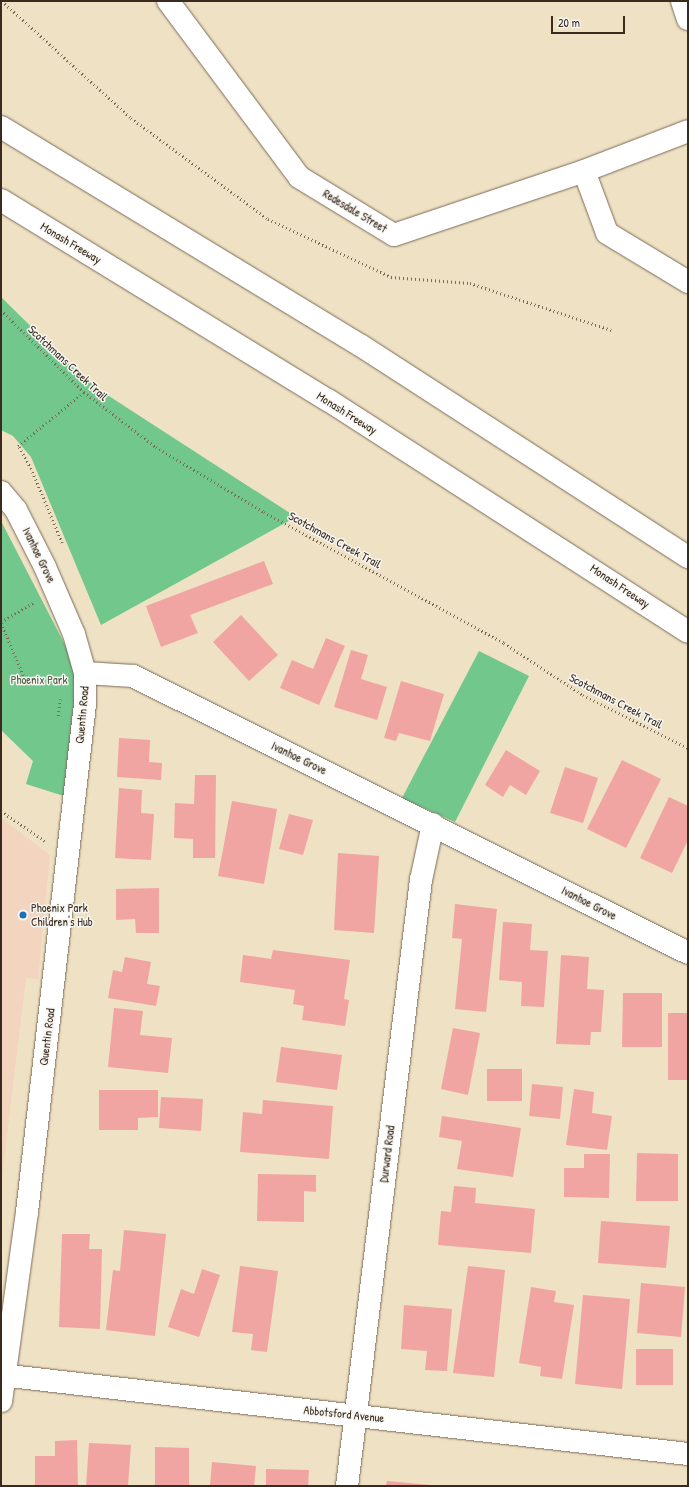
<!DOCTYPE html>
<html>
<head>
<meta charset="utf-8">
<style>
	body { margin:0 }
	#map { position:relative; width:689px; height:1487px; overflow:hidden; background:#efe1c3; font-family:"Patrick Hand",sans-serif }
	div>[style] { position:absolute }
	.built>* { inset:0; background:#f3d4bf }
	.green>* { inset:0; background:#71c78c }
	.building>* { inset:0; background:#f1a5a3 }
	.path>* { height:2.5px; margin-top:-1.25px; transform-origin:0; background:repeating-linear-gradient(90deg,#7a6a58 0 1px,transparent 0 4px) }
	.roads { filter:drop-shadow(0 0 1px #7a6a58) drop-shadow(0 0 1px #7a6a58) }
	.minor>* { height:22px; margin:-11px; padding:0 11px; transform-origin:11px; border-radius:11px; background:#fff }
	.highway>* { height:22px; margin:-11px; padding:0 11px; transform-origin:11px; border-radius:11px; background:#fff }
	.dots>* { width:11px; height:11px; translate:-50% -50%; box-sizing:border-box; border:2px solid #f6f6f2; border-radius:50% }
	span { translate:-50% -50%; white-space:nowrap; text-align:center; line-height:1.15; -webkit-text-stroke:3px #f6f6f2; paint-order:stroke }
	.street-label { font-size:12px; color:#3b2a1e }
	.park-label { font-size:12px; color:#4b593f }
	.poi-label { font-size:12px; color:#3b2a1e }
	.left { translate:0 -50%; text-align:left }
	.frame { position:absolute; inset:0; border:2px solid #3b2a1e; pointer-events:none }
	.scale { position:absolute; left:551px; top:16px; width:74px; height:18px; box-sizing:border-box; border:2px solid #3b2a1e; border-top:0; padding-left:5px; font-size:12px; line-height:14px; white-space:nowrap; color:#3b2a1e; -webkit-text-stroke:3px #f6f6f2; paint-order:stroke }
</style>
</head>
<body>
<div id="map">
	<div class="built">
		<i style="clip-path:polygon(1px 818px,50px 855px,38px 979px,26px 978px,1px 1185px)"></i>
	</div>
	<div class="green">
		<i style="clip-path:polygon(1px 297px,68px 363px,98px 389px,296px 517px,101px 625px,31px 457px,13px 436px,1px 430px)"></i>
		<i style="clip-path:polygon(1px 521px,79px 672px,67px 797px,26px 784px,33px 761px,1px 730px)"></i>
		<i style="clip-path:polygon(479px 651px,529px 676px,455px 822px,402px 798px)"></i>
	</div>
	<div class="building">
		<i style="clip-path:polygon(264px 561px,273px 584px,190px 615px,198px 633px,161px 647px,146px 606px)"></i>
		<i style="clip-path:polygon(241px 615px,278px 655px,249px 681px,213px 642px)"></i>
		<i style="clip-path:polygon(326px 638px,345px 646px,319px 705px,280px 688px,292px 660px,313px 669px)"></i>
		<i style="clip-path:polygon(351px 650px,368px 655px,361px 679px,387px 687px,377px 720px,334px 707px)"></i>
		<i style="clip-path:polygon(401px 681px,444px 694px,430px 741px,399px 733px,396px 741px,384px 738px)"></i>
		<i style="clip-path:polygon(119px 738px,150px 740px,149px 762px,162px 763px,161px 780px,117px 777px)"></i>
		<i style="clip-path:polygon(506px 750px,540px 771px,526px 795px,510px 785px,503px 797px,485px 785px)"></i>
		<i style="clip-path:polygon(622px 760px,661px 779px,626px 848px,587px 829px)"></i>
		<i style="clip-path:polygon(565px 767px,598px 778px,583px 823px,550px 813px)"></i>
		<i style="clip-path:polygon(195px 775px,216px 775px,215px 858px,193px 858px,193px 839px,174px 838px,175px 803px,194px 804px)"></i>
		<i style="clip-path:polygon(119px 788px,142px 790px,141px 813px,154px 814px,151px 860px,115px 858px)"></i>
		<i style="clip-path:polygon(669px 797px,688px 806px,688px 840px,672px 873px,640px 858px)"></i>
		<i style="clip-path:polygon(232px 801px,277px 809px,264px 884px,218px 876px)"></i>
		<i style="clip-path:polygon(289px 814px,313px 820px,303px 855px,279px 849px)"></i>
		<i style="clip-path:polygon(338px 853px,379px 856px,374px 933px,334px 930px)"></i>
		<i style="clip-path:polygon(159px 888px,159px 933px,136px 933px,135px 919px,116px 920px,116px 889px)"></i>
		<i style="clip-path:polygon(455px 904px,497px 909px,486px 1012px,455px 1009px,462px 939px,452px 938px)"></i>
		<i style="clip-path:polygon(503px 922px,532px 924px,530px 950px,548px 951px,544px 1007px,521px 1006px,522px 982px,499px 980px)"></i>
		<i style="clip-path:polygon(273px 950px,350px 960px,344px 999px,349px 1000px,345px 1026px,302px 1020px,304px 1006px,293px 1004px,295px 990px,240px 982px,243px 955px,271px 959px)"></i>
		<i style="clip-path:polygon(561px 955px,589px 957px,587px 989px,604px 990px,601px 1032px,591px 1032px,590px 1045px,556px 1044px)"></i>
		<i style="clip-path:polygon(125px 957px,151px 962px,147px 984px,160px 986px,156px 1006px,108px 998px,113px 970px,122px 972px)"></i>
		<i style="clip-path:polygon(623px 993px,662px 993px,662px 1047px,622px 1047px)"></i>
		<i style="clip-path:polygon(114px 1008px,143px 1011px,140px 1035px,172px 1038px,168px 1073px,108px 1067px)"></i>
		<i style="clip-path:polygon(668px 1013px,688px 1013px,688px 1080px,668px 1080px)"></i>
		<i style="clip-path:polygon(453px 1028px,480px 1033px,468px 1095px,441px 1089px)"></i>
		<i style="clip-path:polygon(281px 1047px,342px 1055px,337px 1090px,276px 1082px)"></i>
		<i style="clip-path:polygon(487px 1069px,522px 1069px,522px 1101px,487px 1101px)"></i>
		<i style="clip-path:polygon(532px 1084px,563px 1087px,560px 1119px,529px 1116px)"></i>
		<i style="clip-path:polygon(574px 1089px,594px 1092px,592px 1113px,612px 1116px,607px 1150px,566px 1145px)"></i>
		<i style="clip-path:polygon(99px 1090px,158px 1090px,158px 1117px,138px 1118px,138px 1130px,99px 1130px)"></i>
		<i style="clip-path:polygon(161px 1097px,203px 1099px,201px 1131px,159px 1128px)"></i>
		<i style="clip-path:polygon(263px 1100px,333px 1106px,329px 1159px,240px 1152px,243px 1112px,262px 1114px)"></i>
		<i style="clip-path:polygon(442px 1116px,521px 1128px,513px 1177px,457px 1169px,462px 1141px,439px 1137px)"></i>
		<i style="clip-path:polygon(637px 1153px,678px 1154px,678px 1201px,636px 1201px)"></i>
		<i style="clip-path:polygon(584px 1154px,610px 1154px,609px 1198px,564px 1197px,564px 1168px,584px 1168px)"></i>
		<i style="clip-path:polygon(258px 1174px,316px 1175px,316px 1192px,304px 1191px,304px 1222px,257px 1221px)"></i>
		<i style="clip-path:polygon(454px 1186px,476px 1188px,475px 1203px,535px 1209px,531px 1253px,438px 1245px,441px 1211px,451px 1212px)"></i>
		<i style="clip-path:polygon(601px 1221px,670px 1226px,666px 1268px,598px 1263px)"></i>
		<i style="clip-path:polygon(124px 1230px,166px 1234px,155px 1336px,106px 1330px,113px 1270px,120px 1271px)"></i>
		<i style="clip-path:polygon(62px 1234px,90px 1234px,89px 1249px,102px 1249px,100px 1329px,59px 1327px)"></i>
		<i style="clip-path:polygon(240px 1266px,278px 1271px,267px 1352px,251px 1350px,253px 1334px,232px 1332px)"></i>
		<i style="clip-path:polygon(468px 1266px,505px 1270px,494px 1377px,453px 1373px)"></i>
		<i style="clip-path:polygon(202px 1269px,220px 1275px,199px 1337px,168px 1327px,181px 1289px,194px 1294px)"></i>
		<i style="clip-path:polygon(641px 1283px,685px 1287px,681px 1337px,637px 1333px)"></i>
		<i style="clip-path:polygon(531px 1287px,556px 1291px,554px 1302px,574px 1305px,562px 1379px,540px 1376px,541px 1367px,519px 1363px)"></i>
		<i style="clip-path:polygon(583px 1295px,630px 1299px,622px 1389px,575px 1384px)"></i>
		<i style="clip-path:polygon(404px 1305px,452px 1309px,447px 1371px,425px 1370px,427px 1351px,401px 1349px)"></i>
		<i style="clip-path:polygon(636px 1349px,673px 1349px,673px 1385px,636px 1385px)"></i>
		<i style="clip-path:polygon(77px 1440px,78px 1486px,35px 1486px,35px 1456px,55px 1456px,55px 1441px)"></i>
		<i style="clip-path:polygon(89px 1443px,131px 1445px,128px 1486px,86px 1486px)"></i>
		<i style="clip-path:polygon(155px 1447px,189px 1448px,189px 1486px,155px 1486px)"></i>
		<i style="clip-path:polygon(212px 1462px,256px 1466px,254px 1486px,210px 1486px)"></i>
		<i style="clip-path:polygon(266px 1469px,309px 1470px,308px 1486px,266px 1486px)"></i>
		<i style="clip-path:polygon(387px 1481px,430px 1485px,430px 1486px,386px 1486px)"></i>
	</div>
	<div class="path">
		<i style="left:2px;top:1px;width:174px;rotate:42.2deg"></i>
		<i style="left:131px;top:118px;width:170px;rotate:36.4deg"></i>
		<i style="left:268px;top:219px;width:136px;rotate:25.2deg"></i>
		<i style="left:391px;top:277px;width:79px;rotate:4.3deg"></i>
		<i style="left:470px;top:283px;width:149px;rotate:18.4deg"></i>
		<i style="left:1px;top:310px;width:117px;rotate:44.7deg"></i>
		<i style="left:84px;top:392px;width:91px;rotate:37.4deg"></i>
		<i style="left:156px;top:447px;width:126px;rotate:31deg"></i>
		<i style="left:264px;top:512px;width:273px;rotate:28.6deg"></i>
		<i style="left:504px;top:643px;width:95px;rotate:33.4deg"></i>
		<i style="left:583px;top:695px;width:118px;rotate:26.8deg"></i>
		<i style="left:62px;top:543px;width:80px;rotate:-112.7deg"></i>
		<i style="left:31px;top:469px;width:26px;rotate:-119deg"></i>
		<i style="left:18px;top:446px;width:85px;rotate:-39.3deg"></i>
		<i style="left:1px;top:622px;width:39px;rotate:-31deg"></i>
		<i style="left:1px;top:623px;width:65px;rotate:66.6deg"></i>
		<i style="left:58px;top:716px;width:17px;rotate:-83deg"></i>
		<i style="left:1px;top:811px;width:53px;rotate:34.3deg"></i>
	</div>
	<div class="roads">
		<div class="minor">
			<i style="left:168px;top:1px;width:219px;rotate:53.3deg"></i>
			<i style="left:299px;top:177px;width:111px;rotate:31.4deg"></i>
			<i style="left:394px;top:235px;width:200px;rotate:-18.6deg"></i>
			<i style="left:584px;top:171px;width:111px;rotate:-21deg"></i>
			<i style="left:682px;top:1px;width:19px;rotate:72deg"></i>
			<i style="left:584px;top:171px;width:66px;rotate:69.6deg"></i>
			<i style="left:607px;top:233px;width:95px;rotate:31.2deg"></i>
			<i style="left:1px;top:492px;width:23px;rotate:50deg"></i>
			<i style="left:16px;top:510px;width:64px;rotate:63deg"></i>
			<i style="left:45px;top:567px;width:73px;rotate:66.6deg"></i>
			<i style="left:74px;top:634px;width:41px;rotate:74.2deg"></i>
			<i style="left:85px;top:673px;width:31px;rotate:90deg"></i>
			<i style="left:85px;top:704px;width:511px;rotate:96.51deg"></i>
			<i style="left:27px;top:1212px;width:191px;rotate:97.8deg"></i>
			<i style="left:85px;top:673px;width:48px;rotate:3.6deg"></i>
			<i style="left:133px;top:676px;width:620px;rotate:26.52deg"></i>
			<i style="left:1px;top:1375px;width:692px;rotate:6.56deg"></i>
			<i style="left:347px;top:1486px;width:611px;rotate:-83.04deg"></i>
			<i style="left:421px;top:880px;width:57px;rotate:-77.9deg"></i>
		</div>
		<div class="highway">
			<i style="left:1px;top:127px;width:420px;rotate:31.3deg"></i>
			<i style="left:360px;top:345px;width:391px;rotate:32.9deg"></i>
			<i style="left:1px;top:200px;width:383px;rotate:31.5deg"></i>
			<i style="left:328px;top:400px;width:428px;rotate:32.8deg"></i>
		</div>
	</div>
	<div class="dots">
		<i style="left:23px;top:915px;background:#1f6fb2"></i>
	</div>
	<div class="street-label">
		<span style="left:355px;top:211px;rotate:31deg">Redesdale Street</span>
		<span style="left:71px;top:243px;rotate:31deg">Monash Freeway</span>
		<span style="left:68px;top:363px;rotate:43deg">Scotchmans Creek Trail</span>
		<span style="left:347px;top:413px;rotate:32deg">Monash Freeway</span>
		<span style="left:335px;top:540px;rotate:29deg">Scotchmans Creek Trail</span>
		<span style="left:39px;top:555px;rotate:64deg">Ivanhoe Grove</span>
		<span style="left:620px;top:586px;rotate:34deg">Monash Freeway</span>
		<span style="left:616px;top:701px;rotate:28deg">Scotchmans Creek Trail</span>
		<span style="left:82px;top:715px;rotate:-85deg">Quentin Road</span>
		<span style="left:299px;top:758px;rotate:26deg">Ivanhoe Grove</span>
		<span style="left:589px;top:903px;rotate:27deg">Ivanhoe Grove</span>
		<span style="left:47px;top:1037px;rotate:-83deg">Quentin Road</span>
		<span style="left:387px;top:1154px;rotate:-83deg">Durward Road</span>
		<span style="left:344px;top:1414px;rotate:6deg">Abbotsford Avenue</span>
	</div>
	<div class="park-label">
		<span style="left:39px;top:680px">Phoenix Park</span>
	</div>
	<div class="poi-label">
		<span class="left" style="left:31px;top:915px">Phoenix Park<br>Children's Hub</span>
	</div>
	<div class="frame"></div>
	<div class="scale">20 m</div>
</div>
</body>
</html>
